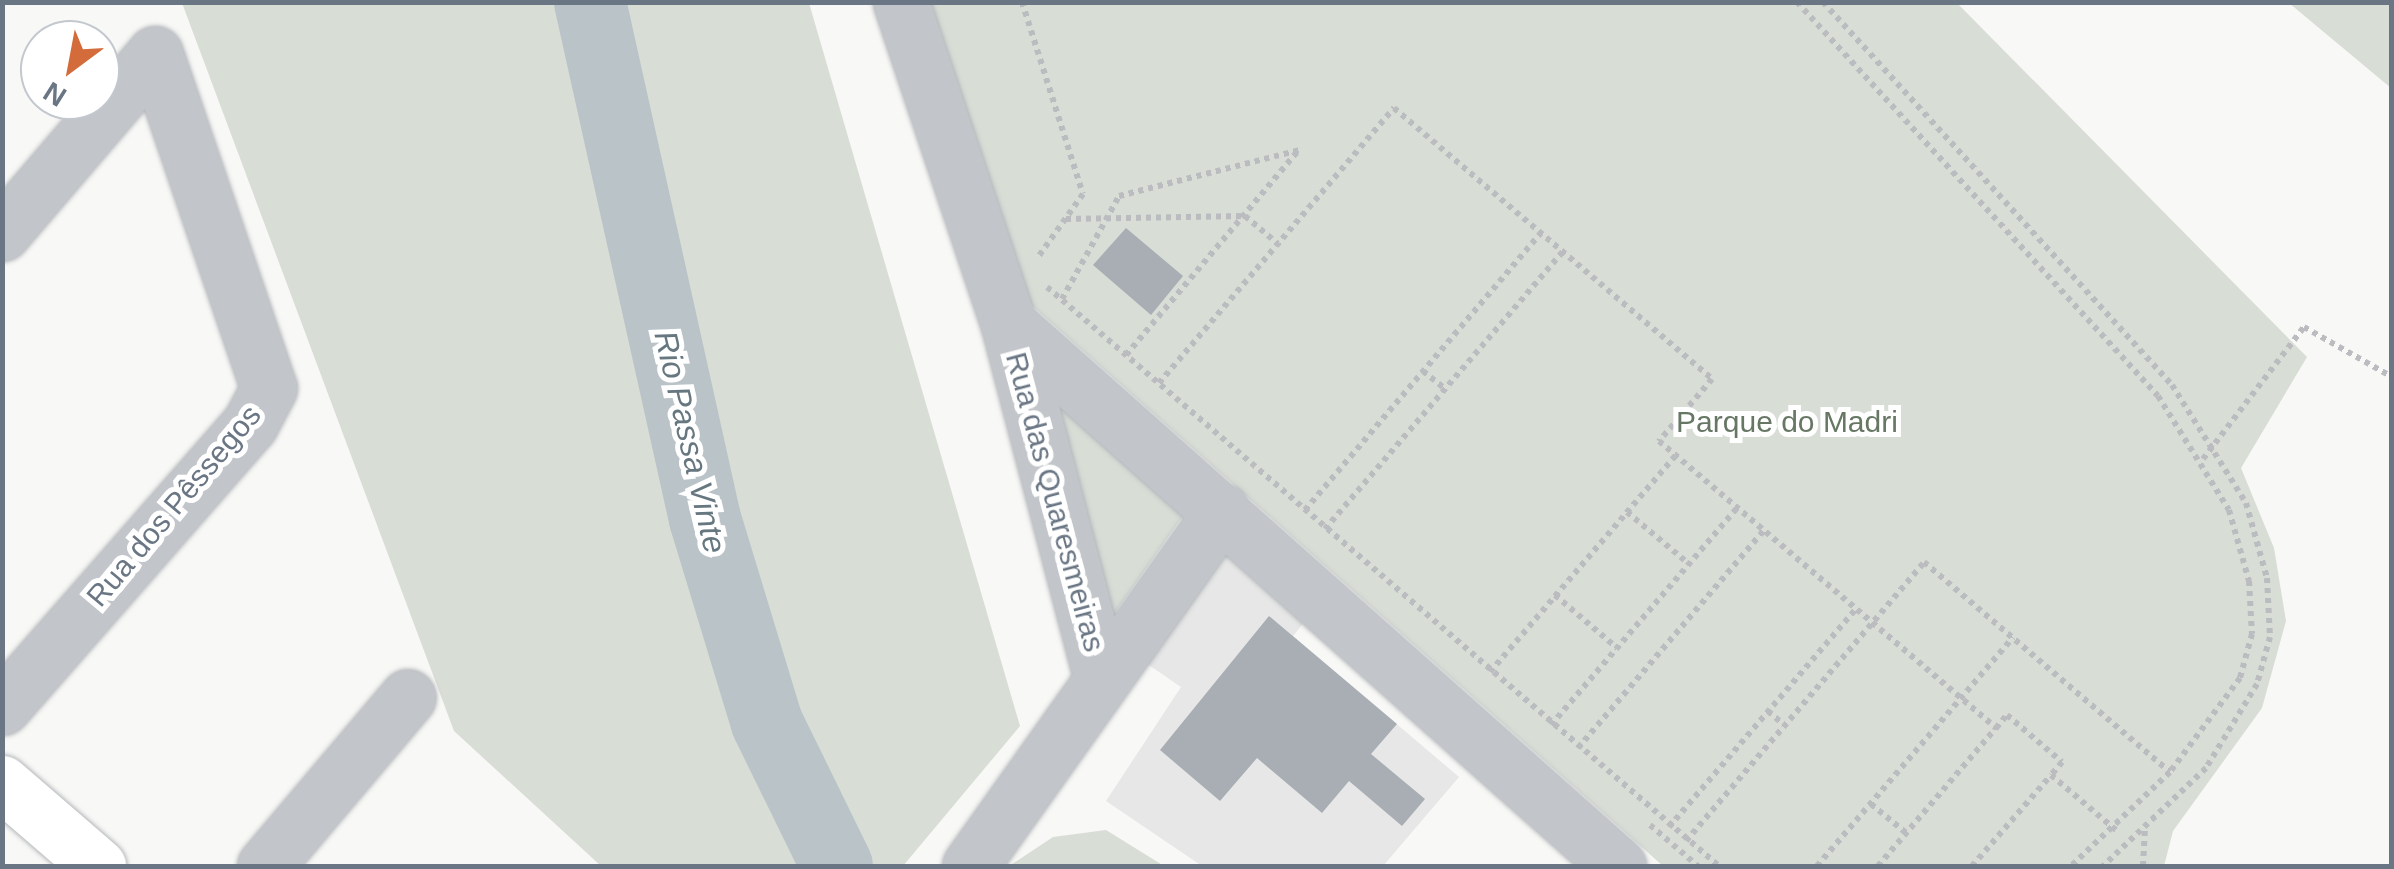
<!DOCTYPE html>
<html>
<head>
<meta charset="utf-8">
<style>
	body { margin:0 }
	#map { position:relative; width:2394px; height:869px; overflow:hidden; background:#f8f8f6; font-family:Arial,sans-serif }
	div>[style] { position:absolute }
	.built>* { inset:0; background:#e6e7e6 }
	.green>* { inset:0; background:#d8ddd6 }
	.river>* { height:72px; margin:-36px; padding:0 36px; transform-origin:36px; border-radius:36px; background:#bac3c8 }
	.building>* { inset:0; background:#a8aeb4 }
	.path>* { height:6px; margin-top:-3px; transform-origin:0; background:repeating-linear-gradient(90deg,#babcbf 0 5px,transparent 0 10px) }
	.roads { filter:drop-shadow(0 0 2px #b4b7bb) drop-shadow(0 0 2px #b4b7bb) }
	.minor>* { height:55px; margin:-27.5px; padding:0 27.5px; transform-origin:27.5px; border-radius:27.5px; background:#c2c5c9 }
	.major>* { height:55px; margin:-27.5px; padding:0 27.5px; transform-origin:27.5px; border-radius:27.5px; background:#fff }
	span { translate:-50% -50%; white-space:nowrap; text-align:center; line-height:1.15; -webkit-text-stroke:10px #fff; paint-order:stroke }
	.park-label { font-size:30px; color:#667764 }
	.street-label { font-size:30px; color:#6a7684 }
	.water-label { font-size:32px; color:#66777f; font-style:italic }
	.frame { position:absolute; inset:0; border:5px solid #6a7684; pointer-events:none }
	.north { position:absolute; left:20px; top:20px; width:100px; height:100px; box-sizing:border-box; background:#fff; border:2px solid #c3c8ce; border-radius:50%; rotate:212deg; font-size:28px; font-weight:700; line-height:40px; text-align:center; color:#6a7684 }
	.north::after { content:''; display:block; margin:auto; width:35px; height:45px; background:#d36b3b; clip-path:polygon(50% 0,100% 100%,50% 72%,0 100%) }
</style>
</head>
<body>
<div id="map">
	<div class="built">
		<i style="clip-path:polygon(1237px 552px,1315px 609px,1293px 636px,1459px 777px,1383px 866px,1202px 866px,1106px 801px,1181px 687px,1140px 659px,1217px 555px)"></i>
	</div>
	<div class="green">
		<i style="clip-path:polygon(182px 3px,809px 3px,1020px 726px,903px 866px,601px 866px,454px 731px)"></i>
		<i style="clip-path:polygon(915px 3px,1957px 3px,2307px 357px,2241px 468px,2274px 548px,2286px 621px,2262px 708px,2173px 831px,2164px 866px,1663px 866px,1020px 295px)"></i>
		<i style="clip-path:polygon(2289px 3px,2391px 3px,2391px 88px)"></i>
		<i style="clip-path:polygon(1052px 383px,1192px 503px,1112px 617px)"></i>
		<i style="clip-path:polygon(1106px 830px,1164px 866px,1009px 866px,1053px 837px)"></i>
	</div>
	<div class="river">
		<i style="left:590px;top:2px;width:530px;rotate:77.46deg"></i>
		<i style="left:705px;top:519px;width:213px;rotate:73.1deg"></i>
		<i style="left:767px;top:723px;width:159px;rotate:63.9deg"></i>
	</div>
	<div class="building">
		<i style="clip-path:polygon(1126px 228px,1183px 276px,1151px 315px,1093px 265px)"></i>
		<i style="clip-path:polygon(1269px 616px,1397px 724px,1371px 754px,1425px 799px,1402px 826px,1349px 781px,1322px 813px,1257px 758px,1220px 801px,1160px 750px)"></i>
	</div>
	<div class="path">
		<i style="left:1022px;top:2px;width:201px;rotate:72.4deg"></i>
		<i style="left:1083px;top:194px;width:77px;rotate:125.5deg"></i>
		<i style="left:1797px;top:2px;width:534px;rotate:47.5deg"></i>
		<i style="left:2158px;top:396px;width:134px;rotate:58.1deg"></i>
		<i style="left:2229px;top:510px;width:74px;rotate:74.3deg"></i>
		<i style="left:2249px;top:581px;width:53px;rotate:86.8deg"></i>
		<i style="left:2252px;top:634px;width:46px;rotate:105.3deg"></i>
		<i style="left:2240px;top:678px;width:117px;rotate:126.7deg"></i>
		<i style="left:2170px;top:772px;width:137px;rotate:136.5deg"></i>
		<i style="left:1823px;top:2px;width:518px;rotate:47.66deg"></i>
		<i style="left:2172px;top:385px;width:139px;rotate:57.9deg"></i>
		<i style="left:2246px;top:503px;width:78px;rotate:74.4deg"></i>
		<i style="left:2267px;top:578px;width:59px;rotate:87.1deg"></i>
		<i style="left:2270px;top:637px;width:49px;rotate:105.5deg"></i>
		<i style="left:2257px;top:684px;width:98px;rotate:121.3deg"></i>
		<i style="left:2206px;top:768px;width:142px;rotate:136.4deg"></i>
		<i style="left:1066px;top:219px;width:179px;rotate:-1deg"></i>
		<i style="left:1245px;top:216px;width:43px;rotate:40.3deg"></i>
		<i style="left:1047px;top:287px;width:887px;rotate:40.75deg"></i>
		<i style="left:1062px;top:299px;width:118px;rotate:-61deg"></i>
		<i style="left:1119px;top:196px;width:186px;rotate:-14.3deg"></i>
		<i style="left:1126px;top:355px;width:267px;rotate:-49.9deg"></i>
		<i style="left:1423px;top:371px;width:28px;rotate:39deg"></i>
		<i style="left:1159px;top:383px;width:362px;rotate:-49.5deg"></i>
		<i style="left:1394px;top:108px;width:418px;rotate:40.4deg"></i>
		<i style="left:1712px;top:379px;width:82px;rotate:130.5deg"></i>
		<i style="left:1659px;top:441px;width:443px;rotate:40.4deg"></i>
		<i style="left:1996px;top:728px;width:17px;rotate:-50deg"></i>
		<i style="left:2007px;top:715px;width:72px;rotate:40.5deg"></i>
		<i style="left:2062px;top:762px;width:17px;rotate:130deg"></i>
		<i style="left:2051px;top:775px;width:87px;rotate:40.3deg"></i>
		<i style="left:2203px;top:459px;width:166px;rotate:-52.6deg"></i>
		<i style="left:2304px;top:327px;width:101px;rotate:29.6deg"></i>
		<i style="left:1305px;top:510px;width:364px;rotate:-49.6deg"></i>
		<i style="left:1627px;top:512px;width:81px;rotate:40deg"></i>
		<i style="left:1325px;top:529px;width:365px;rotate:-49.4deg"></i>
		<i style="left:1555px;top:595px;width:82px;rotate:40.5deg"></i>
		<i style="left:1490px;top:672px;width:286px;rotate:-49.4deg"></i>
		<i style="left:1768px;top:711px;width:21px;rotate:41deg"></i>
		<i style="left:1551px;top:725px;width:286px;rotate:-49.4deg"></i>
		<i style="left:1578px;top:748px;width:287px;rotate:-49.5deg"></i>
		<i style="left:1871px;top:804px;width:45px;rotate:39.6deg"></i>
		<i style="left:1650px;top:825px;width:63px;rotate:40.5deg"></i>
		<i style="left:1669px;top:827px;width:287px;rotate:-49.4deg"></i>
		<i style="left:1686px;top:841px;width:367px;rotate:-49.5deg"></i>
		<i style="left:1924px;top:562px;width:323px;rotate:40.5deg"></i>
		<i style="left:1817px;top:866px;width:301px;rotate:-49.4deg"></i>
		<i style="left:1878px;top:866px;width:182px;rotate:-49.5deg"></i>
		<i style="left:1972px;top:866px;width:121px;rotate:-49deg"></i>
		<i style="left:2143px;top:866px;width:38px;rotate:-87deg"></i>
	</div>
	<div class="roads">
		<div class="minor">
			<i style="left:901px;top:2px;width:341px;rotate:71.5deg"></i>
			<i style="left:1009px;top:325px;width:366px;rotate:75.3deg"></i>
			<i style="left:2px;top:233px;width:235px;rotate:-49.5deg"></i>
			<i style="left:155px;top:54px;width:353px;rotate:71.2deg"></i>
			<i style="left:269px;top:388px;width:41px;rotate:117.8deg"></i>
			<i style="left:250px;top:424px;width:376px;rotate:131.2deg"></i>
			<i style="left:1009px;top:325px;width:815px;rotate:41.62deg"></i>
			<i style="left:265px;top:866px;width:221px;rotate:-49.8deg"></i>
			<i style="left:970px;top:866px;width:435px;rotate:-54.6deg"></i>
		</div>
		<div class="major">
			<i style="left:2px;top:783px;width:127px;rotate:40.8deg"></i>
		</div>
	</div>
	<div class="park-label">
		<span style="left:1787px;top:422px">Parque do Madri</span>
	</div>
	<div class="street-label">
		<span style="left:1055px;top:502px;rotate:75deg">Rua das Quaresmeiras</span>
		<span style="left:174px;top:506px;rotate:-50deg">Rua dos Pêssegos</span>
	</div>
	<div class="water-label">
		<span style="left:690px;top:442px;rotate:77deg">Rio Passa Vinte</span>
	</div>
	<div class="frame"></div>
	<div class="north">N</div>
</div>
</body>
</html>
